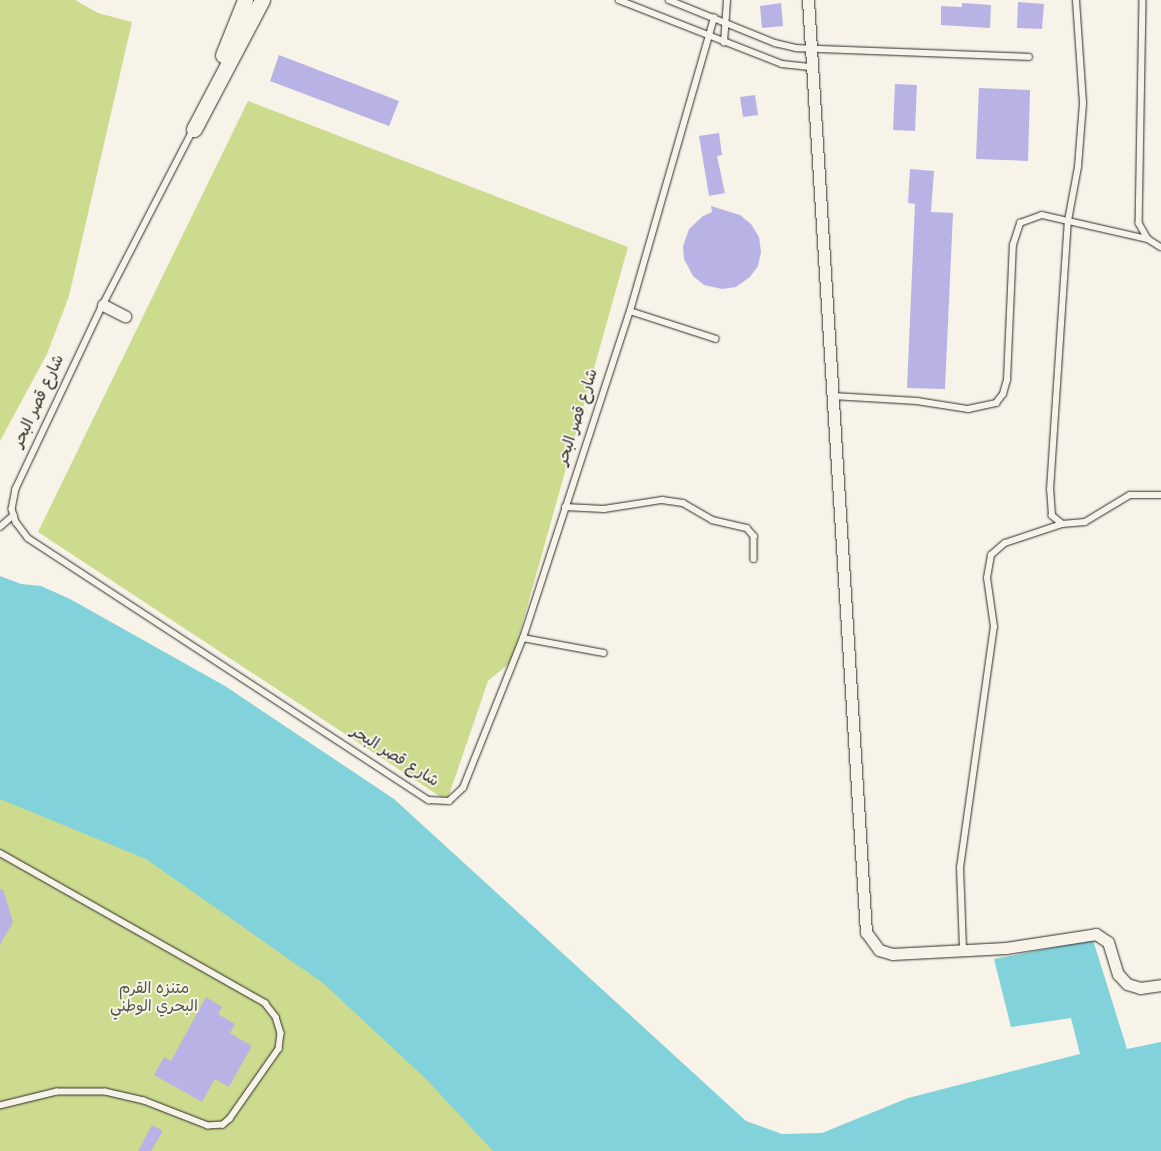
<!DOCTYPE html>
<html>
<head>
<meta charset="utf-8">
<style>
	body { margin:0 }
	#map { position:relative; width:1161px; height:1151px; overflow:hidden; background:#f7f3e8; font-family:Sriracha,"Playpen Sans Arabic",sans-serif }
	div>[style] { position:absolute }
	.green>* { inset:0; background:#ccdb8e }
	.water>* { inset:0; background:#81d2da }
	.building>* { inset:0; background:#b9b3e5 }
	.roads { filter:drop-shadow(0 0 1px #2b2b2b) drop-shadow(0 0 1px #2b2b2b) }
	.service>* { height:5.5px; margin:-2.75px; padding:0 2.75px; transform-origin:2.75px; border-radius:2.75px; background:#f7f3e8 }
	.minor>* { height:11px; margin:-5.5px; padding:0 5.5px; transform-origin:5.5px; border-radius:5.5px; background:#f7f3e8 }
	.tertiary>* { height:15px; margin:-7.5px; padding:0 7.5px; transform-origin:7.5px; border-radius:7.5px; background:#f7f3e8 }
	span { translate:-50% -50%; white-space:nowrap; text-align:center; line-height:1.15; -webkit-text-stroke:4px #f7f3e8; paint-order:stroke }
	.street-label { font-size:16px; color:#2b2b2b }
	.park-label { font-size:16px; color:#535744 }
</style>
</head>
<body>
<div id="map">
	<div class="green">
		<i style="clip-path:polygon(0 0,75px 0,98px 13px,132px 22px,69px 296px,47px 354px,0 441px)"></i>
		<i style="clip-path:polygon(248px 101px,628px 247px,512px 661px,488px 681px,447px 801px,38px 532px)"></i>
		<i style="clip-path:polygon(0 735px,556px 1151px,0 1151px)"></i>
	</div>
	<div class="water">
		<i style="clip-path:polygon(0 576px,21px 584px,41px 586px,70px 599px,225px 686px,394px 799px,746px 1121px,782px 1134px,822px 1133px,908px 1098px,1080px 1054px,1071px 1018px,1011px 1027px,994px 959px,1093px 940px,1127px 1049px,1161px 1042px,1161px 1151px,493px 1151px,427px 1080px,323px 983px,146px 859px,0 799px)"></i>
	</div>
	<div class="building">
		<i style="clip-path:polygon(1018px 2px,1044px 4px,1042px 29px,1017px 28px)"></i>
		<i style="clip-path:polygon(781px 3px,783px 26px,762px 28px,760px 6px)"></i>
		<i style="clip-path:polygon(962px 3px,991px 5px,990px 28px,941px 25px,941px 6px,962px 7px)"></i>
		<i style="clip-path:polygon(279px 55px,399px 101px,389px 126px,270px 81px)"></i>
		<i style="clip-path:polygon(895px 84px,917px 85px,915px 131px,893px 130px)"></i>
		<i style="clip-path:polygon(979px 88px,1030px 90px,1028px 161px,976px 159px)"></i>
		<i style="clip-path:polygon(755px 95px,758px 115px,743px 117px,740px 97px)"></i>
		<i style="clip-path:polygon(719px 133px,722px 155px,717px 156px,725px 193px,709px 196px,699px 136px)"></i>
		<i style="clip-path:polygon(910px 169px,934px 171px,931px 212px,953px 213px,945px 389px,907px 388px,915px 204px,908px 203px)"></i>
		<i style="clip-path:polygon(711px 206px,740px 215px,751px 224px,759px 237px,761px 252px,758px 266px,750px 277px,736px 287px,722px 289px,704px 285px,693px 276px,684px 259px,683px 246px,689px 229px,703px 216px,712px 212px)"></i>
		<i style="clip-path:polygon(3px 889px,13px 922px,0 945px,0 890px)"></i>
		<i style="clip-path:polygon(206px 997px,222px 1007px,218px 1014px,235px 1024px,230px 1033px,252px 1046px,229px 1087px,215px 1079px,202px 1102px,154px 1075px,164px 1057px,171px 1061px)"></i>
		<i style="clip-path:polygon(152px 1125px,163px 1131px,151px 1151px,138px 1151px)"></i>
	</div>
	<div class="roads">
		<div class="service">
			<i style="left:619px;top:0;width:175px;rotate:21.4deg"></i>
			<i style="left:782px;top:64px;width:30px;rotate:6deg"></i>
			<i style="left:669px;top:0;width:114px;rotate:22.1deg"></i>
			<i style="left:775px;top:43px;width:22px;rotate:13deg"></i>
			<i style="left:796px;top:48px;width:233px;rotate:2.2deg"></i>
			<i style="left:1143px;top:0;width:223px;rotate:91deg"></i>
			<i style="left:1139px;top:223px;width:18px;rotate:61deg"></i>
			<i style="left:1148px;top:239px;width:15px;rotate:32deg"></i>
			<i style="left:724px;top:43px;width:43px;rotate:-86deg"></i>
			<i style="left:193px;top:131px;width:196px;rotate:117.3deg"></i>
			<i style="left:103px;top:305px;width:204px;rotate:115.3deg"></i>
			<i style="left:16px;top:489px;width:20px;rotate:101deg"></i>
			<i style="left:12px;top:509px;width:14px;rotate:73deg"></i>
			<i style="left:16px;top:522px;width:20px;rotate:53deg"></i>
			<i style="left:28px;top:538px;width:479px;rotate:33.2deg"></i>
			<i style="left:429px;top:800px;width:20px;rotate:3deg"></i>
			<i style="left:449px;top:801px;width:19px;rotate:-43deg"></i>
			<i style="left:463px;top:788px;width:162px;rotate:-68.2deg"></i>
			<i style="left:523px;top:638px;width:344px;rotate:-71.9deg"></i>
			<i style="left:630px;top:311px;width:305px;rotate:-74deg"></i>
			<i style="left:630px;top:311px;width:90px;rotate:18deg"></i>
			<i style="left:833px;top:396px;width:84px;rotate:3.4deg"></i>
			<i style="left:917px;top:401px;width:52px;rotate:8.9deg"></i>
			<i style="left:968px;top:409px;width:29px;rotate:-12deg"></i>
			<i style="left:996px;top:403px;width:11px;rotate:-52deg"></i>
			<i style="left:1003px;top:394px;width:15px;rotate:-74deg"></i>
			<i style="left:1007px;top:380px;width:135px;rotate:-87.5deg"></i>
			<i style="left:1013px;top:245px;width:23px;rotate:-72deg"></i>
			<i style="left:1020px;top:223px;width:23px;rotate:-20deg"></i>
			<i style="left:1042px;top:215px;width:109px;rotate:12.8deg"></i>
			<i style="left:565px;top:507px;width:39px;rotate:3deg"></i>
			<i style="left:604px;top:509px;width:59px;rotate:-8.8deg"></i>
			<i style="left:662px;top:500px;width:21px;rotate:8deg"></i>
			<i style="left:683px;top:503px;width:34px;rotate:30deg"></i>
			<i style="left:712px;top:520px;width:36px;rotate:13deg"></i>
			<i style="left:747px;top:528px;width:11px;rotate:49deg"></i>
			<i style="left:754px;top:536px;width:23px;rotate:90deg"></i>
			<i style="left:1062px;top:524px;width:13px;rotate:-141deg"></i>
			<i style="left:1052px;top:516px;width:26px;rotate:-94deg"></i>
			<i style="left:1050px;top:490px;width:270px;rotate:-86.2deg"></i>
			<i style="left:1068px;top:221px;width:55px;rotate:-79.5deg"></i>
			<i style="left:1078px;top:167px;width:64px;rotate:-85.5deg"></i>
			<i style="left:1083px;top:103px;width:103px;rotate:-93.9deg"></i>
			<i style="left:0;top:527px;width:18px;rotate:-41deg"></i>
			<i style="left:523px;top:638px;width:82px;rotate:10.5deg"></i>
			<i style="left:0;top:853px;width:305px;rotate:29.5deg"></i>
			<i style="left:265px;top:1003px;width:18px;rotate:52deg"></i>
			<i style="left:276px;top:1017px;width:17px;rotate:73deg"></i>
			<i style="left:281px;top:1033px;width:16px;rotate:97deg"></i>
			<i style="left:279px;top:1049px;width:85px;rotate:125deg"></i>
			<i style="left:230px;top:1119px;width:9px;rotate:139deg"></i>
			<i style="left:223px;top:1125px;width:15px;rotate:176deg"></i>
			<i style="left:208px;top:1126px;width:69px;rotate:-158.7deg"></i>
			<i style="left:144px;top:1101px;width:39px;rotate:-167deg"></i>
			<i style="left:106px;top:1092px;width:49px;rotate:180deg"></i>
			<i style="left:57px;top:1092px;width:59px;rotate:166.2deg"></i>
			<i style="left:963px;top:949px;width:81px;rotate:-92.1deg"></i>
			<i style="left:960px;top:868px;width:243px;rotate:-82deg"></i>
			<i style="left:994px;top:627px;width:49px;rotate:-98.1deg"></i>
			<i style="left:987px;top:578px;width:23px;rotate:-80deg"></i>
			<i style="left:991px;top:555px;width:18px;rotate:-41deg"></i>
			<i style="left:1005px;top:543px;width:60px;rotate:-18.4deg"></i>
			<i style="left:1062px;top:524px;width:23px;rotate:-5deg"></i>
			<i style="left:1085px;top:522px;width:52px;rotate:-31deg"></i>
			<i style="left:1130px;top:495px;width:31px"></i>
		</div>
		<div class="minor">
			<i style="left:808px;top:0;width:934px;rotate:86.44deg"></i>
			<i style="left:866px;top:932px;width:22px;rotate:54deg"></i>
			<i style="left:879px;top:950px;width:14px;rotate:17deg"></i>
			<i style="left:892px;top:954px;width:114px;rotate:-3deg"></i>
			<i style="left:1006px;top:948px;width:91px;rotate:-8.8deg"></i>
			<i style="left:1096px;top:934px;width:14px;rotate:34deg"></i>
			<i style="left:1108px;top:942px;width:34px;rotate:73deg"></i>
			<i style="left:1118px;top:974px;width:13px;rotate:48deg"></i>
			<i style="left:1127px;top:984px;width:14px;rotate:17deg"></i>
			<i style="left:1140px;top:988px;width:21px;rotate:-8deg"></i>
			<i style="left:103px;top:305px;width:25px;rotate:27deg"></i>
		</div>
		<div class="tertiary">
			<i style="left:223px;top:55px;width:59px;rotate:-68.2deg"></i>
			<i style="left:194px;top:129px;width:146px;rotate:-62.2deg"></i>
		</div>
	</div>
	<div class="street-label">
		<span style="left:38px;top:401px;rotate:-65deg">شارع قصر البحر</span>
		<span style="left:577px;top:417px;rotate:-72deg">شارع قصر البحر</span>
		<span style="left:395px;top:756px;rotate:32deg">شارع قصر البحر</span>
	</div>
	<div class="park-label">
		<span style="left:154px;top:997px">متنزه القرم<br>البحري الوطني</span>
	</div>
</div>
</body>
</html>
